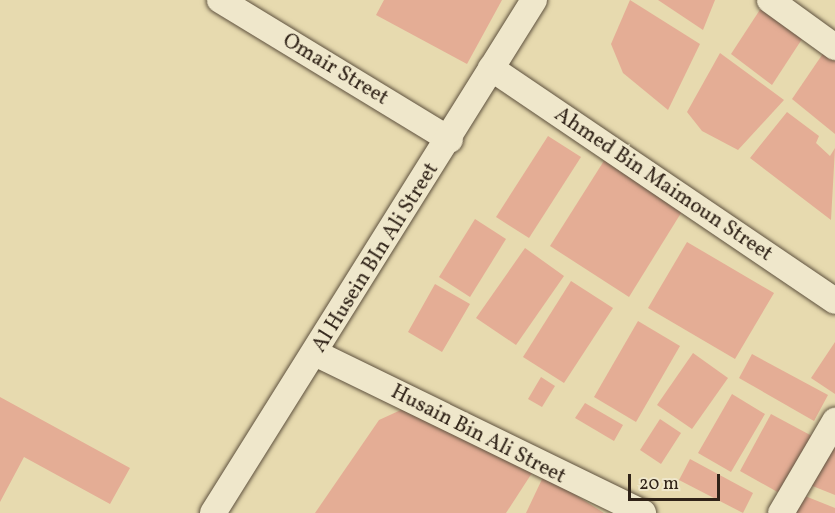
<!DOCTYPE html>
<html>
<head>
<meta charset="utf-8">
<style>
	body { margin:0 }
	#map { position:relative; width:835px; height:513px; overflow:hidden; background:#e7daaf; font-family:Vollkorn,serif }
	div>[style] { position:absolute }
	.building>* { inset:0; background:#e4ad95 }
	.roads { filter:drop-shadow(0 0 2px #5e513e) drop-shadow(0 0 2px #5e513e) }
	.minor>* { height:26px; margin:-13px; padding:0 13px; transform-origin:13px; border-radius:13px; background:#efe7cb }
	span { translate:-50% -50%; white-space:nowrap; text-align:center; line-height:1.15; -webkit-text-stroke:4.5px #efe7cb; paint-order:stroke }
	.street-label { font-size:21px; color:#302318 }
	.scale { position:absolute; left:628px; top:474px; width:92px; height:27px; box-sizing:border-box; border:3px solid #302318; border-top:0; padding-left:8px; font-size:18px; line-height:21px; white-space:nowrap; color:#302318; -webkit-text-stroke:4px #efe7cb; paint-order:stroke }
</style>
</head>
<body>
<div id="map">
	<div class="building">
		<i style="clip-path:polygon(384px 0,502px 0,467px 64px,376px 15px)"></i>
		<i style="clip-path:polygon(630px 0,700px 44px,668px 110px,623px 73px,611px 44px)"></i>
		<i style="clip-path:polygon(658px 0,715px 0,703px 30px)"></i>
		<i style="clip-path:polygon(763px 5px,804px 36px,772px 85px,731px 54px)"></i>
		<i style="clip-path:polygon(824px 52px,835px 61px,835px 134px,792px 99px)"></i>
		<i style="clip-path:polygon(720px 53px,784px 100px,738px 150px,702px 131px,687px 112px)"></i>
		<i style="clip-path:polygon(787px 112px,819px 136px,816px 143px,830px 156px,835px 148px,831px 220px,750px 158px)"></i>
		<i style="clip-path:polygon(548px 136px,581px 157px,529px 238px,496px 217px)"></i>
		<i style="clip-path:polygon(607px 156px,686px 205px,629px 297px,550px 246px)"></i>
		<i style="clip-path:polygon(475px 219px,506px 239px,470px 297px,439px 277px)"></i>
		<i style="clip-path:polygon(687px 242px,774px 293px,735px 359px,648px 308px)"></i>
		<i style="clip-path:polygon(525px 248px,564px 276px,516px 345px,476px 318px)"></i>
		<i style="clip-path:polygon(571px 281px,613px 308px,564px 383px,523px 357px)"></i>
		<i style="clip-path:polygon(435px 284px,470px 304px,442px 352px,408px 332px)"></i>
		<i style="clip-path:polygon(638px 321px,680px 346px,636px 422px,594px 397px)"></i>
		<i style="clip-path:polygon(835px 342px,835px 394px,811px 378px)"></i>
		<i style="clip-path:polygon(693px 353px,728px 378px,692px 429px,657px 405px)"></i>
		<i style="clip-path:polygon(752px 354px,828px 395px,814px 421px,739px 378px)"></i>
		<i style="clip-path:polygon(541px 377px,555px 386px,542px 407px,528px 399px)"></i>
		<i style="clip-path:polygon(732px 394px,765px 414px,731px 472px,698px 453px)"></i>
		<i style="clip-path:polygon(0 397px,130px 468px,110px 504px,24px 457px,0 502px)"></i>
		<i style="clip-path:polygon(585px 403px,623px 425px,614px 441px,575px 418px)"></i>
		<i style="clip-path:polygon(403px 409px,532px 473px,506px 513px,315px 513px,379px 420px)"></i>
		<i style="clip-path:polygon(771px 414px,812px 436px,781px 494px,740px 471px)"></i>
		<i style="clip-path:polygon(660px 419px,681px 433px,661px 464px,640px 450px)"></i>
		<i style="clip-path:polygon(835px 439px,835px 495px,810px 485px)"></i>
		<i style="clip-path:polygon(690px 459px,753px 493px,743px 513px,679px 480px)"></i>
		<i style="clip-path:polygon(544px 475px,604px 513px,526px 513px)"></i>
		<i style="clip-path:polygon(800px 494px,835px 508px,835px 513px,792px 513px)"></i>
	</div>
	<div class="roads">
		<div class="minor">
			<i style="left:220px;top:0;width:269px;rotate:31.3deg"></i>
			<i style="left:770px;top:0;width:80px;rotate:35.9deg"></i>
			<i style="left:491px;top:68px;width:415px;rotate:34.1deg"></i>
			<i style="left:315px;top:353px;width:365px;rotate:26deg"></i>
			<i style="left:213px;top:513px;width:605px;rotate:-57.96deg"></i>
			<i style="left:781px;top:513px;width:107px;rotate:-59.6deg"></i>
		</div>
	</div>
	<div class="street-label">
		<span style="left:335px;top:70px;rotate:31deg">Omair Street</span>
		<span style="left:663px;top:185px;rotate:34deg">Ahmed Bin Maimoun Street</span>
		<span style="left:376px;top:258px;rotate:-58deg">Al Husein BIn Ali Street</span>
		<span style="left:478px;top:435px;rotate:27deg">Husain Bin Ali Street</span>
	</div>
	<div class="scale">20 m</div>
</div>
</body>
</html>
